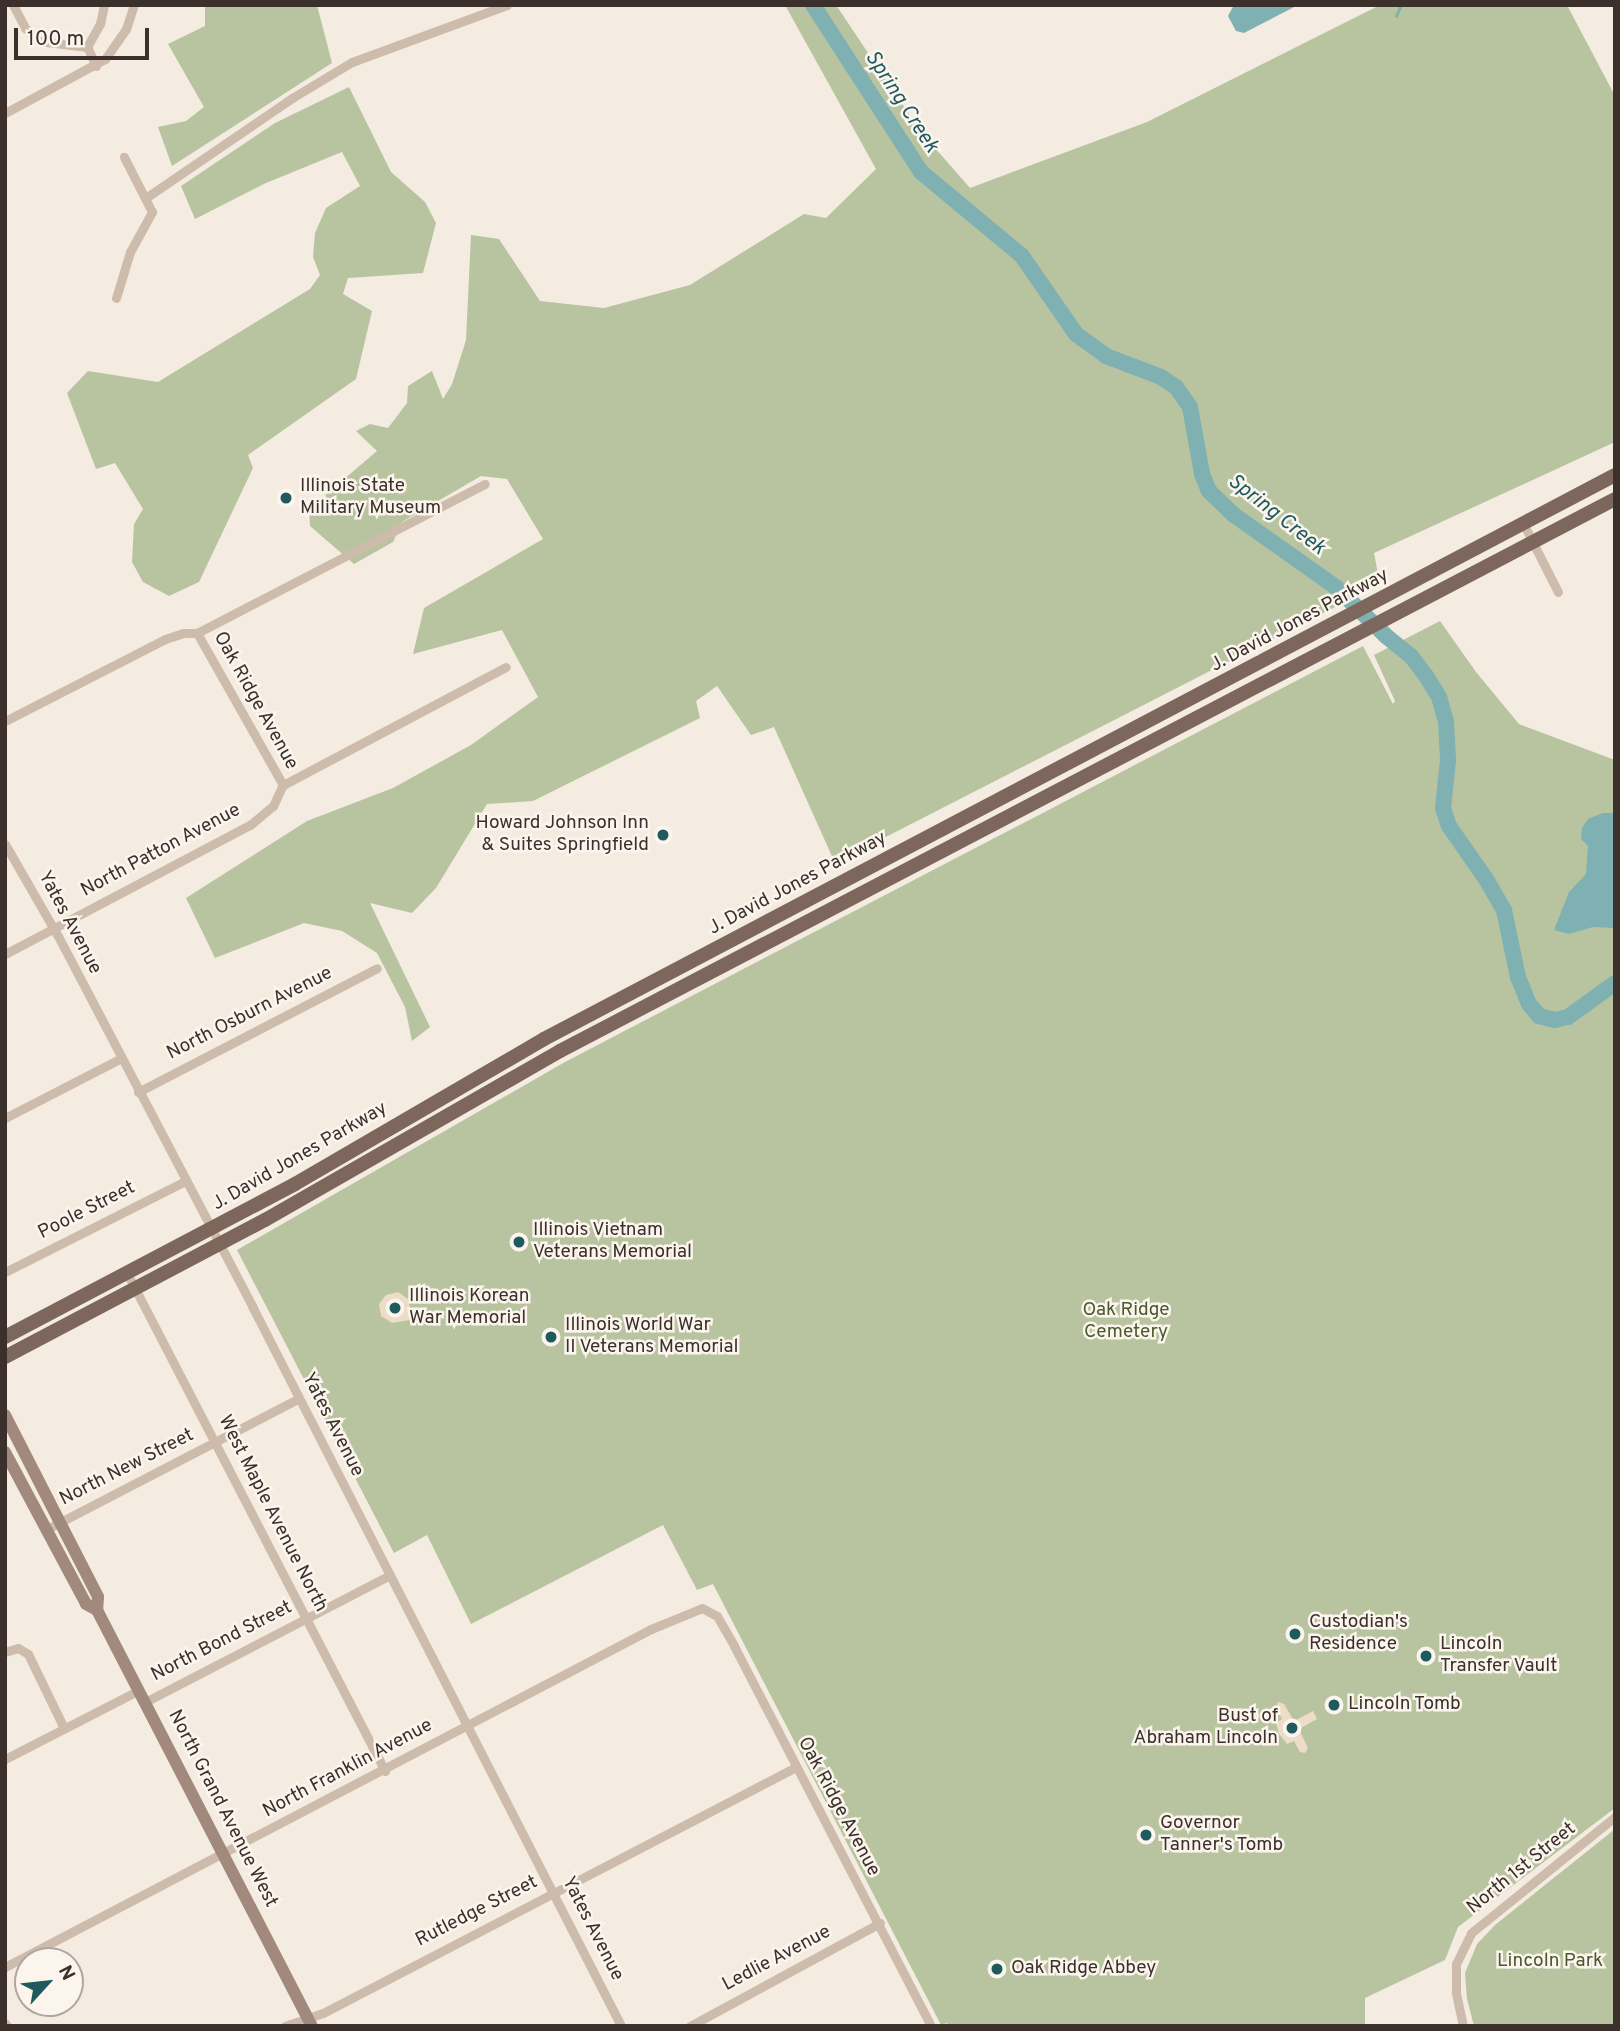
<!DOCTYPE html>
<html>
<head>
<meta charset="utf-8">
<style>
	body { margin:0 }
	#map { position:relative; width:1620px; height:2031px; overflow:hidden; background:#f4ebe1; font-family:Overpass,sans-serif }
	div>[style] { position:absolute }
	.green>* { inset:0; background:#b8c4a0 }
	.plaza>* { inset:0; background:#ecdcc8 }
	.water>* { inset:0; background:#7fb0b2 }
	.stream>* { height:2.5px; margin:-1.25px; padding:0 1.25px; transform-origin:1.25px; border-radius:1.25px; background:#7fb0b2 }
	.river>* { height:16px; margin:-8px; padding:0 8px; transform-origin:8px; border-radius:8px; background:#7fb0b2 }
	.street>* { height:9px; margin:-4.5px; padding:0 4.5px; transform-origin:4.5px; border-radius:4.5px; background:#cdbbac }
	.secondary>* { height:12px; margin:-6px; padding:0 6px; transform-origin:6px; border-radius:6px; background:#a18a7d }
	.primary>* { height:14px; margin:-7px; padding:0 7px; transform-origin:7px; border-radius:7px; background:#7d675c }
	.dots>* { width:19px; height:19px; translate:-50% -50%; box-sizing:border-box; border:4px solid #fbf5ee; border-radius:50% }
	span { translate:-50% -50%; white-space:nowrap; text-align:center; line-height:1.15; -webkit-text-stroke:5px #fbf5ee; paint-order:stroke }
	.poi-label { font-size:19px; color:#3b302b }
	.left { translate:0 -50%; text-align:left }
	.right { translate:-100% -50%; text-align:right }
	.street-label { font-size:19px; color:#3b302b }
	.park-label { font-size:19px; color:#4a5a2e }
	.water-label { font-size:21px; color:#1f5a5e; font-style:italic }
	.frame { position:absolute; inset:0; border:7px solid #3b302b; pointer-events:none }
	.north { position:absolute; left:14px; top:1947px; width:70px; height:70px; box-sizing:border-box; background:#fbf5ee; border:2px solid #aea6a0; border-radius:50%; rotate:63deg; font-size:19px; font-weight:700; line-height:28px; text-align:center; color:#3b302b }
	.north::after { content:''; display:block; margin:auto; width:24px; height:32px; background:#1f5a5e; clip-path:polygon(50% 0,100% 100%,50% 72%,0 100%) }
	.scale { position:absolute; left:14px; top:28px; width:135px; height:32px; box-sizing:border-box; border:4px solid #3b302b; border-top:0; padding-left:9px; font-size:21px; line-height:24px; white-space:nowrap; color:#3b302b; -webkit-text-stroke:5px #fbf5ee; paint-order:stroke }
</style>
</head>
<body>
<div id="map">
	<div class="green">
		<i style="clip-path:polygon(205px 5px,317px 5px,332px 63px,172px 166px,158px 127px,186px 121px,204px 107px,168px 44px,205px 26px)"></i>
		<i style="clip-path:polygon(785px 5px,836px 5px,921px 132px,970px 188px,1147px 122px,1380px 5px,1567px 5px,1615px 96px,1615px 442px,1374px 553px,1380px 584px,835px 863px,774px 727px,751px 735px,717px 686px,696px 701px,700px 718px,533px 801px,487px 804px,436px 888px,412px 913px,370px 903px,430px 1027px,412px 1041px,405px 1007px,377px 953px,342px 931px,304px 923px,215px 958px,186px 898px,307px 821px,393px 788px,471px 745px,538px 697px,502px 630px,413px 654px,424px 608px,543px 539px,507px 479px,481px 476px,402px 522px,393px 542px,354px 564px,310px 526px,309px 509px,377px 451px,356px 431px,370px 424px,388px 428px,407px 403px,408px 386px,432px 371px,443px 399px,452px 384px,466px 340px,471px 235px,499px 239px,540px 301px,604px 308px,690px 285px,804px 214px,826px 218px,876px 169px)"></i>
		<i style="clip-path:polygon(349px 87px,391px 172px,425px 202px,436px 223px,423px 273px,348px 278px,343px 294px,372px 311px,356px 379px,248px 455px,253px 468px,199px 582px,169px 596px,143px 582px,132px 562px,134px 524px,143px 509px,115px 463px,96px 469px,67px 393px,88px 371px,158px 382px,310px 289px,320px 275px,313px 257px,315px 233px,326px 208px,360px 186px,342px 152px,266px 183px,195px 219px,181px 186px,275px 123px)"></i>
		<i style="clip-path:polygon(1440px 621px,1476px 672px,1519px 724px,1615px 760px,1615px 1808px,1458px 1927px,1445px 1960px,1365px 1998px,1365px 2026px,949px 2026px,947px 2023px,941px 2025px,713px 1584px,697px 1590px,663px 1525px,471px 1624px,427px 1535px,394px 1553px,237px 1250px,565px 1062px,1363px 646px,1393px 704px,1395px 701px,1374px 655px)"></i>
		<i style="clip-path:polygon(1615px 1829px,1615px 2026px,1474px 2026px,1467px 1999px,1465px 1973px,1477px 1944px,1495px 1925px)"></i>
	</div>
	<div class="plaza">
		<i style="clip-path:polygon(398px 1292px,408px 1299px,412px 1316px,409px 1320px,392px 1323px,381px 1316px,379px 1304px,386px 1295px)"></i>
		<i style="clip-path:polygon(1278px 1702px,1284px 1704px,1294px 1721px,1313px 1711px,1317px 1719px,1299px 1729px,1308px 1748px,1305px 1753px,1300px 1752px,1294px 1741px,1287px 1744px,1279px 1734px,1276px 1723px,1282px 1719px,1276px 1708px)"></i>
	</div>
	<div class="water">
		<i style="clip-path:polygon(1234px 5px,1298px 5px,1244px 33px,1236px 31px,1228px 16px)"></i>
		<i style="clip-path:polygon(1603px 813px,1615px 813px,1615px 928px,1593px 927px,1569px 934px,1554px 930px,1569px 892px,1586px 874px,1588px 846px,1581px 839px,1582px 828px,1588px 819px)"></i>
	</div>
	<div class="stream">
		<i style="left:1396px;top:16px;width:12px;rotate:-66deg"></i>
	</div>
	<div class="river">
		<i style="left:813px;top:5px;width:199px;rotate:57.1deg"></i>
		<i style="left:921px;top:172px;width:131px;rotate:39.7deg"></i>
		<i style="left:1022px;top:256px;width:95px;rotate:55.3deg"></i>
		<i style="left:1076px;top:334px;width:37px;rotate:36deg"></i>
		<i style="left:1106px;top:356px;width:59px;rotate:20.9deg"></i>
		<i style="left:1161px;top:377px;width:18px;rotate:34deg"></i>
		<i style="left:1176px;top:387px;width:24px;rotate:55deg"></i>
		<i style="left:1190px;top:407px;width:68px;rotate:79.8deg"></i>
		<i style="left:1202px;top:474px;width:18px;rotate:68deg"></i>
		<i style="left:1209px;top:491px;width:35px;rotate:44deg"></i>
		<i style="left:1234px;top:515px;width:126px;rotate:35.3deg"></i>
		<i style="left:1337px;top:588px;width:69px;rotate:44.4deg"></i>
		<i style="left:1386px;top:636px;width:32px;rotate:39deg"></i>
		<i style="left:1411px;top:656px;width:25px;rotate:53deg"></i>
		<i style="left:1426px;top:676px;width:25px;rotate:58deg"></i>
		<i style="left:1439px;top:697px;width:25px;rotate:74deg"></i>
		<i style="left:1446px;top:721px;width:39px;rotate:87deg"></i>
		<i style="left:1448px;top:760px;width:48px;rotate:95.9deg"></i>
		<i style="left:1443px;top:808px;width:19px;rotate:72deg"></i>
		<i style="left:1449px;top:826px;width:65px;rotate:55.1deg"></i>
		<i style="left:1486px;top:879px;width:36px;rotate:60deg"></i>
		<i style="left:1504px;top:910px;width:68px;rotate:78.2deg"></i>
		<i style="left:1518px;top:977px;width:29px;rotate:68deg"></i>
		<i style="left:1529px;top:1004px;width:16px;rotate:50deg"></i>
		<i style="left:1539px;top:1016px;width:16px;rotate:14deg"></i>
		<i style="left:1555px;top:1020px;width:13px;rotate:-13deg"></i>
		<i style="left:1568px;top:1017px;width:58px;rotate:-35.9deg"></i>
	</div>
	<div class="street">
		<i style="left:13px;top:5px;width:26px;rotate:62deg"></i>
		<i style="left:25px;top:28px;width:19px;rotate:43deg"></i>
		<i style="left:39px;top:41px;width:48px;rotate:7.1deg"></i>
		<i style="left:96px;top:66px;width:21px;rotate:-115deg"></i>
		<i style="left:87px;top:47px;width:26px;rotate:-61deg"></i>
		<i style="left:100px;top:24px;width:19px;rotate:-78deg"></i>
		<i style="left:5px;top:113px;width:114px;rotate:-28.4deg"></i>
		<i style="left:105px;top:59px;width:37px;rotate:-55deg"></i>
		<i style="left:126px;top:29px;width:25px;rotate:-72deg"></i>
		<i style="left:147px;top:197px;width:176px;rotate:-34.3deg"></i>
		<i style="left:292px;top:98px;width:70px;rotate:-31deg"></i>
		<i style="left:352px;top:62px;width:165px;rotate:-20.2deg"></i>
		<i style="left:116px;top:298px;width:48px;rotate:-73.1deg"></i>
		<i style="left:130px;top:252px;width:46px;rotate:-61.2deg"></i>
		<i style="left:152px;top:212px;width:62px;rotate:-117deg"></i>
		<i style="left:1524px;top:525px;width:75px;rotate:63.1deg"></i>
		<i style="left:197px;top:633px;width:175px;rotate:60.5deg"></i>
		<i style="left:5px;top:721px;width:180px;rotate:-27.1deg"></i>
		<i style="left:165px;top:639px;width:19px;rotate:-18deg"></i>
		<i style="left:183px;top:633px;width:14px"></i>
		<i style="left:197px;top:633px;width:324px;rotate:-27.4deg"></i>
		<i style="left:5px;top:844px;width:106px;rotate:60.1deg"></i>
		<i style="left:58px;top:936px;width:418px;rotate:62.3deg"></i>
		<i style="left:252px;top:1306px;width:809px;rotate:62.86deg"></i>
		<i style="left:5px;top:954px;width:277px;rotate:-27.8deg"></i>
		<i style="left:250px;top:825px;width:30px;rotate:-40deg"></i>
		<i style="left:273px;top:806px;width:23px;rotate:-65deg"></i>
		<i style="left:283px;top:785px;width:252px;rotate:-27.9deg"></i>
		<i style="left:138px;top:1092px;width:269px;rotate:-27.4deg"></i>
		<i style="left:5px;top:1118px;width:131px;rotate:-27.3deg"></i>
		<i style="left:5px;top:1272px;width:202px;rotate:-26.8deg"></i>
		<i style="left:127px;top:1273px;width:561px;rotate:62.61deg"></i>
		<i style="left:45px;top:1530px;width:285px;rotate:-27.4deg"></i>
		<i style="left:5px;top:1652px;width:14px;rotate:-17deg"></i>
		<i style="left:18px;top:1648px;width:12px;rotate:31deg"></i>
		<i style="left:28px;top:1654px;width:82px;rotate:64.1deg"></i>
		<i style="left:145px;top:1702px;width:276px;rotate:-27.4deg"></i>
		<i style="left:5px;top:1759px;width:151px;rotate:-27.2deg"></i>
		<i style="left:5px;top:1967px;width:729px;rotate:-27.62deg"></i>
		<i style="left:651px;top:1629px;width:55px;rotate:-22.4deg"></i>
		<i style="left:702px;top:1608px;width:17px;rotate:28deg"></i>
		<i style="left:717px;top:1616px;width:34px;rotate:60deg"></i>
		<i style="left:734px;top:1646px;width:428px;rotate:62.6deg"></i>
		<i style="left:5px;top:2023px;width:4px;rotate:56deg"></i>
		<i style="left:285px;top:2026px;width:40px;rotate:-18.9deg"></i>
		<i style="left:323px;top:2013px;width:533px;rotate:-27.48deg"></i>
		<i style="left:690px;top:2026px;width:216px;rotate:-28.5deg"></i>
		<i style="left:1463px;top:2026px;width:35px;rotate:-102deg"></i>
		<i style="left:1456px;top:1992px;width:28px;rotate:-90deg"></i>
		<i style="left:1456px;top:1964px;width:34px;rotate:-64deg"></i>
		<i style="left:1471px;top:1933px;width:185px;rotate:-38.9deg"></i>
	</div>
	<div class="secondary">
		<i style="left:5px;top:1415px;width:204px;rotate:62.9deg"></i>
		<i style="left:98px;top:1597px;width:13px;rotate:94deg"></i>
		<i style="left:97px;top:1610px;width:468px;rotate:62.7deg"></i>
		<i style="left:5px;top:1452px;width:172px;rotate:61.9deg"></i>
		<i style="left:86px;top:1604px;width:13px;rotate:29deg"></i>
	</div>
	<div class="primary">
		<i style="left:5px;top:1337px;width:328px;rotate:-27.8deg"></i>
		<i style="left:295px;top:1184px;width:288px;rotate:-30.2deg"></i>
		<i style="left:544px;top:1039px;width:1210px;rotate:-27.77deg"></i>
		<i style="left:5px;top:1357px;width:294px;rotate:-27.8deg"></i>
		<i style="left:265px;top:1220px;width:340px;rotate:-29.8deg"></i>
		<i style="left:560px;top:1051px;width:1191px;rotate:-27.62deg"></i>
	</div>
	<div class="dots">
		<i style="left:286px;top:498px;background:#1f5a5e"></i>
		<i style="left:663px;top:835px;background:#1f5a5e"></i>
		<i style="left:519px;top:1242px;background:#1f5a5e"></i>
		<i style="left:395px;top:1308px;background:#1f5a5e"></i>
		<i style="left:551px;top:1337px;background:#1f5a5e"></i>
		<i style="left:1295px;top:1634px;background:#1f5a5e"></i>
		<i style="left:1426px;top:1656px;background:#1f5a5e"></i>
		<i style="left:1334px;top:1705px;background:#1f5a5e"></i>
		<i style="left:1292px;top:1728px;background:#1f5a5e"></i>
		<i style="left:1146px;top:1835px;background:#1f5a5e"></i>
		<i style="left:997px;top:1969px;background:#1f5a5e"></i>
	</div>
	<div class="poi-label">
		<span class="left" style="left:300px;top:498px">Illinois State<br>Military Museum</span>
		<span class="right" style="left:649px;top:835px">Howard Johnson Inn<br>&amp; Suites Springfield</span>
		<span class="left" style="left:533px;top:1242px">Illinois Vietnam<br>Veterans Memorial</span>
		<span class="left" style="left:409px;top:1308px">Illinois Korean<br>War Memorial</span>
		<span class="left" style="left:565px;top:1337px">Illinois World War<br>II Veterans Memorial</span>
		<span class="left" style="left:1309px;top:1634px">Custodian's<br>Residence</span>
		<span class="left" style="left:1440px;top:1656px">Lincoln<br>Transfer Vault</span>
		<span class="left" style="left:1348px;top:1705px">Lincoln Tomb</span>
		<span class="right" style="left:1278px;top:1728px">Bust of<br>Abraham Lincoln</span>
		<span class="left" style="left:1160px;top:1835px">Governor<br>Tanner's Tomb</span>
		<span class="left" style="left:1011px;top:1969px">Oak Ridge Abbey</span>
	</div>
	<div class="street-label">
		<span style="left:1300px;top:621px;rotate:-28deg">J. David Jones Parkway</span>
		<span style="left:255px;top:701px;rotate:61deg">Oak Ridge Avenue</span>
		<span style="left:161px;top:851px;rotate:-28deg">North Patton Avenue</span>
		<span style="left:798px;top:884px;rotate:-28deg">J. David Jones Parkway</span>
		<span style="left:69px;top:923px;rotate:62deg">Yates Avenue</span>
		<span style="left:250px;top:1014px;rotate:-27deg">North Osburn Avenue</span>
		<span style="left:300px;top:1157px;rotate:-30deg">J. David Jones Parkway</span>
		<span style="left:87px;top:1211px;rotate:-27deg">Poole Street</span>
		<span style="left:332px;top:1425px;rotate:63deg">Yates Avenue</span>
		<span style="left:127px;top:1468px;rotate:-27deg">North New Street</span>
		<span style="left:272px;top:1514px;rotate:63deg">West Maple Avenue North</span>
		<span style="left:222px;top:1642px;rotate:-27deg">North Bond Street</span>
		<span style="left:348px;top:1769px;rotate:-28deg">North Franklin Avenue</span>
		<span style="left:838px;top:1807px;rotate:62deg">Oak Ridge Avenue</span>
		<span style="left:222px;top:1809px;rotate:63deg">North Grand Avenue West</span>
		<span style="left:1522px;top:1869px;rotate:-39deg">North 1st Street</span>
		<span style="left:477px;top:1912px;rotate:-27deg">Rutledge Street</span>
		<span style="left:592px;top:1929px;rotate:63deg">Yates Avenue</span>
		<span style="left:777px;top:1959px;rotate:-28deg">Ledlie Avenue</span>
	</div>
	<div class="park-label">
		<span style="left:1126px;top:1322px">Oak Ridge<br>Cemetery</span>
		<span style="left:1550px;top:1962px">Lincoln Park</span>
	</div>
	<div class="water-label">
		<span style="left:901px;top:102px;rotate:57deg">Spring Creek</span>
		<span style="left:1276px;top:515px;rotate:38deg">Spring Creek</span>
	</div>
	<div class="frame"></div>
	<div class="north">N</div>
	<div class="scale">100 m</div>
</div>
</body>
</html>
